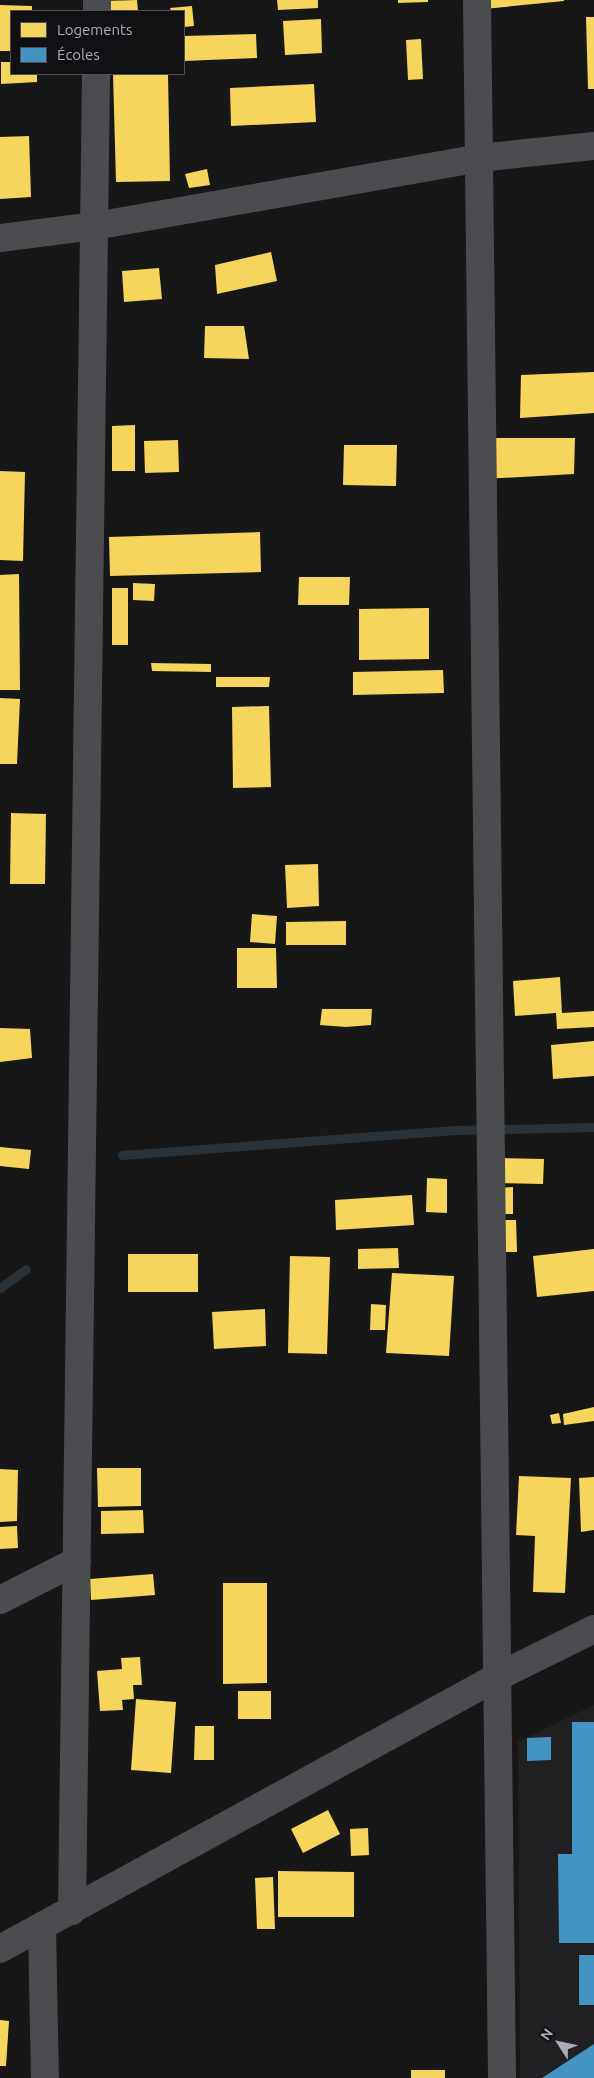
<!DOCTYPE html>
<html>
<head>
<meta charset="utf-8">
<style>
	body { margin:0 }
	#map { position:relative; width:594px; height:2078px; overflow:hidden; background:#171717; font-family:Ubuntu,sans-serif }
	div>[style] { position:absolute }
	.built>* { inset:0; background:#212123 }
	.homes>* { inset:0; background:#f6d55c }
	.schools>* { inset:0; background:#4393c3 }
	.stream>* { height:9px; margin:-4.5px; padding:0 4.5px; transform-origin:4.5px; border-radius:4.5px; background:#2a3239 }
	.minor>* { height:28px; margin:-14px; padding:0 14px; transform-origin:14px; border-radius:14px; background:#4b4c50 }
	span { translate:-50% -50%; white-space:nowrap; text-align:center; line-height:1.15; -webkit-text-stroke:5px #111113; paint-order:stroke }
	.legend { position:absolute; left:10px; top:10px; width:175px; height:65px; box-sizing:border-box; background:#111113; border:1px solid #4d4f55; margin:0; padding:6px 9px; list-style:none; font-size:15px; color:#a8adb8 }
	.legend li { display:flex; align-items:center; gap:10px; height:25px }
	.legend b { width:25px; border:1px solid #4d4f55 }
	.north { position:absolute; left:534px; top:2018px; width:50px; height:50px; -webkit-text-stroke:4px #111113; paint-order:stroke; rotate:305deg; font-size:14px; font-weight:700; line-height:20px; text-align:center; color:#a8adb8 }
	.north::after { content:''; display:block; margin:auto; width:18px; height:22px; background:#a8adb8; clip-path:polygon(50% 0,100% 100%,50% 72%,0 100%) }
</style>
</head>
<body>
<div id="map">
	<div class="built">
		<i style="clip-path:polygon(594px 1705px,594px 2078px,520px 2078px,518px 1742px)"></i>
	</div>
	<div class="homes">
		<i style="clip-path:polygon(137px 0,138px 11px,104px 11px,103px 1px)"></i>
		<i style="clip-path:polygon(277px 0,318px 0,318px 8px,278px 10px)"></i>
		<i style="clip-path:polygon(398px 0,428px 0,428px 2px,398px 3px)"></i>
		<i style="clip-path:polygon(473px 0,564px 0,564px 1px,474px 10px)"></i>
		<i style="clip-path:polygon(0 5px,32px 6px,32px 11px,11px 11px,11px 51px,0 51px)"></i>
		<i style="clip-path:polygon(192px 6px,194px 26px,184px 27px,184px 11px,171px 11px,170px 8px)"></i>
		<i style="clip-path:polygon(586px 17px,594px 17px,594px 89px,588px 89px)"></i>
		<i style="clip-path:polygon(321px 19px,322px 53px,285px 55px,283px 21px)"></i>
		<i style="clip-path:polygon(256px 34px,257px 58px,184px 61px,184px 36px)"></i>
		<i style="clip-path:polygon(421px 39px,423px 79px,408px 80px,406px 40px)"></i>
		<i style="clip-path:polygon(1px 62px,11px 62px,11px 74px,37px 74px,37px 82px,1px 84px)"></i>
		<i style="clip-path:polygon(113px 74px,168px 74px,170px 181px,116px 182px)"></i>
		<i style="clip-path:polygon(314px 84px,316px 122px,231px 126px,230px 88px)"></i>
		<i style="clip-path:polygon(29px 136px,31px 197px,0 199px,0 137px)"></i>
		<i style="clip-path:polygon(207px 169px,210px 185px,189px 188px,185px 174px)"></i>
		<i style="clip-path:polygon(271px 252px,277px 281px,217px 294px,215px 265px)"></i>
		<i style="clip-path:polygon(159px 268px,162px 299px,124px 302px,122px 271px)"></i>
		<i style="clip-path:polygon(205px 326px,244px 326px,249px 359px,204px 358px)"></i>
		<i style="clip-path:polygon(594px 372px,594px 413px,520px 418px,521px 375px)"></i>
		<i style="clip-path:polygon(135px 425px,135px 471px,112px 471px,112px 426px)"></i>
		<i style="clip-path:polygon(483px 438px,575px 438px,574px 474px,483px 479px)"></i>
		<i style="clip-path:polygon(178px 440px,179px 472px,145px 473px,144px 441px)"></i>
		<i style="clip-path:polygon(344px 445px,397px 445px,396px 486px,343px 485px)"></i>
		<i style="clip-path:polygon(0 471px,25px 472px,23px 561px,0 560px)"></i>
		<i style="clip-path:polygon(260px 532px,261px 572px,110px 576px,109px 537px)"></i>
		<i style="clip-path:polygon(19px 574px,20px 690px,0 690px,0 575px)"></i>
		<i style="clip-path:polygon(299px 577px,350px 577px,349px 605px,298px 605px)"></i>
		<i style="clip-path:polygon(133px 583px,155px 584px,154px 601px,133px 600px)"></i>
		<i style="clip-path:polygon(112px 588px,128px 588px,128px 645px,112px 645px)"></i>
		<i style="clip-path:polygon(429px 608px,429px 659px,359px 660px,359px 609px)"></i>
		<i style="clip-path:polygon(151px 663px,211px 664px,211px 672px,152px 671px)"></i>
		<i style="clip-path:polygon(443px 670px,444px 693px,353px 695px,353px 672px)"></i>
		<i style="clip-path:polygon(216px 677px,270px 677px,269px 687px,216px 687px)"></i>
		<i style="clip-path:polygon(0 698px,20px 699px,17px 764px,0 764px)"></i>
		<i style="clip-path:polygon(269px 706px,271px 787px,233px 788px,232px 707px)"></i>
		<i style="clip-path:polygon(11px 813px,46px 814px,45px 884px,10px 884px)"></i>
		<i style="clip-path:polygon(318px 864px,319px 906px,287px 908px,285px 865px)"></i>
		<i style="clip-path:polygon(252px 914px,277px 916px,275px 944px,250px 942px)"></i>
		<i style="clip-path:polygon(346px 921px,346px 945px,286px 945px,286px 922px)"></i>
		<i style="clip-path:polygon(237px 948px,276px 948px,277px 988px,237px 988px)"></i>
		<i style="clip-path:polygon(560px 977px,562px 1013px,594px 1011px,594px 1027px,557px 1029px,556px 1013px,515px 1016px,513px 981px)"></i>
		<i style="clip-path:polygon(322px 1009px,372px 1009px,371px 1025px,346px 1027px,320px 1025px)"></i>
		<i style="clip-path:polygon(0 1028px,30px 1029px,32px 1058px,0 1062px)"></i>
		<i style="clip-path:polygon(594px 1041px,594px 1076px,553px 1079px,551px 1045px)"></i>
		<i style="clip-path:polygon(0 1147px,31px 1150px,29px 1169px,0 1166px)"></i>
		<i style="clip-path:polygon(495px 1158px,544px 1159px,543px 1184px,495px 1183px)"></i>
		<i style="clip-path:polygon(427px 1178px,447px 1179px,447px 1213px,426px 1212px)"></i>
		<i style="clip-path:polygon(513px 1187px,513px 1214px,496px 1214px,495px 1188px)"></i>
		<i style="clip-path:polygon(412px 1195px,414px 1225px,336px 1230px,335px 1200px)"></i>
		<i style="clip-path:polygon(499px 1220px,516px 1220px,517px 1252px,497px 1252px)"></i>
		<i style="clip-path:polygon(398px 1248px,399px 1268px,358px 1269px,358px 1249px)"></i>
		<i style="clip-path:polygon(594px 1249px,594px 1291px,537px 1297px,533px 1256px)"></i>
		<i style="clip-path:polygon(128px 1254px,198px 1254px,198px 1292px,128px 1292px)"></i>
		<i style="clip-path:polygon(290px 1256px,330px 1257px,327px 1354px,288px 1353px)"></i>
		<i style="clip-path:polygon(392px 1273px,454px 1276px,449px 1356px,386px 1353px)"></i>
		<i style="clip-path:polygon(371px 1304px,386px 1305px,385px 1330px,370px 1330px)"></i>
		<i style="clip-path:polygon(265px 1309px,266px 1346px,214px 1349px,212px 1312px)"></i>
		<i style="clip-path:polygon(594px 1407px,594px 1421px,564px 1425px,563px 1414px)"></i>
		<i style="clip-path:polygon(559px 1413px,561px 1423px,552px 1424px,550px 1415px)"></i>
		<i style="clip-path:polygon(97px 1468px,141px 1468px,141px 1506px,98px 1507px)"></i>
		<i style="clip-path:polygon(0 1469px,18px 1470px,17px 1521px,0 1522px)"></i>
		<i style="clip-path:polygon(519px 1476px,571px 1478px,565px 1593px,533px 1592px,535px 1536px,516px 1535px)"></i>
		<i style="clip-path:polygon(594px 1477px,594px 1530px,581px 1532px,579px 1478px)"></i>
		<i style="clip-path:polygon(143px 1510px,144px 1533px,101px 1534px,101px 1511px)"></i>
		<i style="clip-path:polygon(17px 1526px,18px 1548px,0 1549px,0 1527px)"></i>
		<i style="clip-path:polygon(153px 1574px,155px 1595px,91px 1600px,90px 1579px)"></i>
		<i style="clip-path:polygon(223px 1583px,267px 1583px,267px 1683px,223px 1684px)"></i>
		<i style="clip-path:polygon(140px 1657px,142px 1685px,133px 1685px,134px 1699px,122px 1700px,123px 1710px,100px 1711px,97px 1671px,122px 1669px,121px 1658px)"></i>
		<i style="clip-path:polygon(238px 1691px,271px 1691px,271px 1719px,238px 1719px)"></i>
		<i style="clip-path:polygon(136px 1699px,176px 1702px,171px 1773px,131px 1770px)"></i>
		<i style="clip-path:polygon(195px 1726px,214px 1726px,214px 1760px,194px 1760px)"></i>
		<i style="clip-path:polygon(328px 1810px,340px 1834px,303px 1853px,291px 1829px)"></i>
		<i style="clip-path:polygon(368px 1828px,369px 1855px,351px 1856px,350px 1829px)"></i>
		<i style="clip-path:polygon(278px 1871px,354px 1872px,354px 1917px,278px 1917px)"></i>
		<i style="clip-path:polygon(273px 1877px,275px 1929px,257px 1929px,255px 1878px)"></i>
		<i style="clip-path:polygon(0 2020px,9px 2021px,6px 2066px,0 2066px)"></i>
		<i style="clip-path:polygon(411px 2070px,445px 2070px,445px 2078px,411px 2078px)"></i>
	</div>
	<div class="schools">
		<i style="clip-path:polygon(572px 1722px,594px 1722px,594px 1943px,559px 1943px,558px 1854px,572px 1854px)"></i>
		<i style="clip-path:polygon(551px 1737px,551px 1760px,527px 1761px,527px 1738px)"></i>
		<i style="clip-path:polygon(579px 1955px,594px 1955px,594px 2005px,579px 2005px)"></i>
		<i style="clip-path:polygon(594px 2044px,594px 2078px,542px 2078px)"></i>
	</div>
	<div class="stream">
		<i style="left:122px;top:1155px;width:334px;rotate:-4.3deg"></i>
		<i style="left:455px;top:1130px;width:139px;rotate:-1.2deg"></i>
		<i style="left:0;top:1288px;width:32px;rotate:-36deg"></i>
	</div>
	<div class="minor">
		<i style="left:477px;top:0;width:2078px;rotate:89.31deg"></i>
		<i style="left:97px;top:11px;width:11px;rotate:-90deg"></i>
		<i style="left:0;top:238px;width:96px;rotate:-7.2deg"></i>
		<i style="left:95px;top:226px;width:390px;rotate:-10deg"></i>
		<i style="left:479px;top:158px;width:116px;rotate:-6deg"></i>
		<i style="left:0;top:1600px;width:86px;rotate:-26.9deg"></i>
		<i style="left:72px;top:1911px;width:1837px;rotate:-89.25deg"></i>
		<i style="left:42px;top:1926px;width:152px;rotate:88.9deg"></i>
		<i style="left:0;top:1949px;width:567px;rotate:-28.69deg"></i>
		<i style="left:497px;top:1677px;width:108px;rotate:-26.3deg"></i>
	</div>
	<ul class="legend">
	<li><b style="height:14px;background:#f6d55c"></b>Logements</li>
	<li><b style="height:14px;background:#4393c3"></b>Écoles</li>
	</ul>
	<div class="north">N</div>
</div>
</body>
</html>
